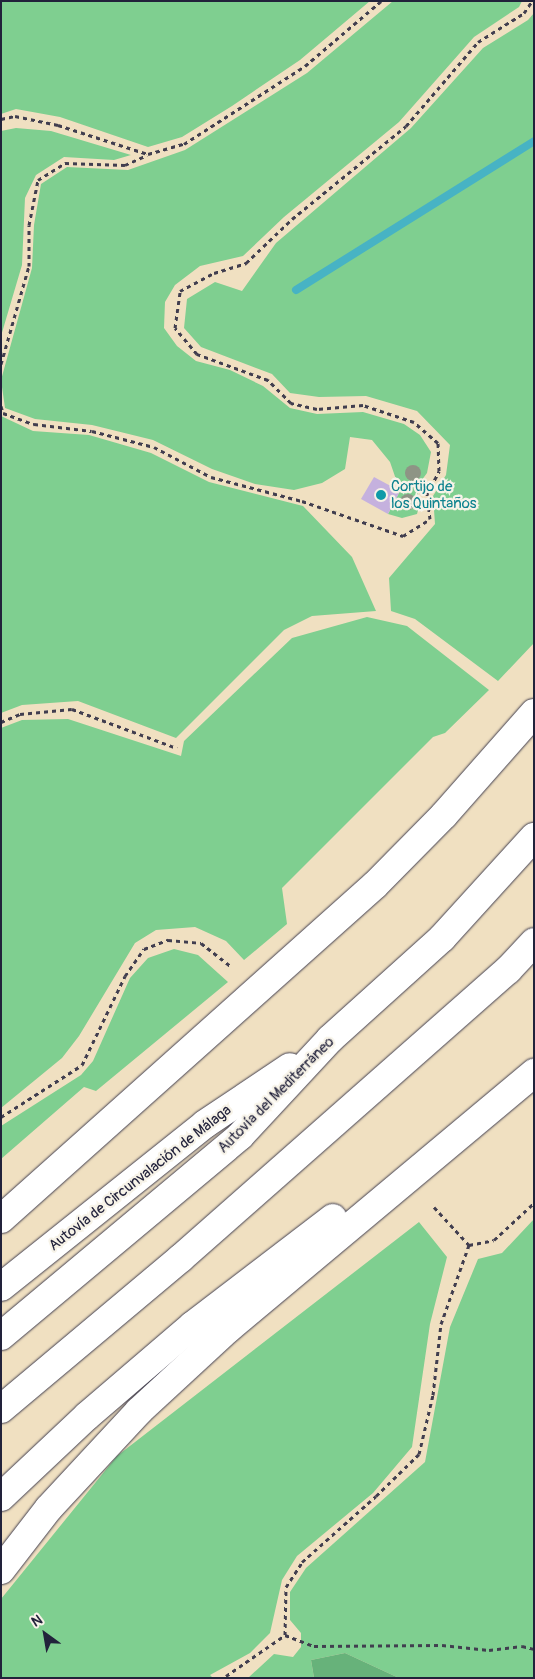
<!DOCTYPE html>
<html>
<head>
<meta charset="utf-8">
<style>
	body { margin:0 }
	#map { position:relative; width:535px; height:1679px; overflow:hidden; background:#f0e0c1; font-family:Pangolin,sans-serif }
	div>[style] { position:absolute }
	.green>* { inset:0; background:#7fcf90 }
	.forest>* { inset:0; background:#67b27a }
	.stream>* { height:8px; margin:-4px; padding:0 4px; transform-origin:4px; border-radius:4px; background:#47b3c4 }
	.building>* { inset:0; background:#c5b1de }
	.path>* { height:3px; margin-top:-1.5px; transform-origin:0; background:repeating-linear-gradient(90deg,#413e4f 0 4px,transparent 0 8px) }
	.roads { filter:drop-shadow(0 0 1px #413e4f) drop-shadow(0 0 1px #413e4f) }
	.highway>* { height:28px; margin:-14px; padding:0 14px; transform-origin:14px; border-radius:14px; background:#fff }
	.trees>* { width:16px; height:16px; margin:-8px; border-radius:50%; background:#8e9485 }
	.dots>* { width:14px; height:14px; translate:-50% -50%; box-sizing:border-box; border:2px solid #f7f3e8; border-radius:50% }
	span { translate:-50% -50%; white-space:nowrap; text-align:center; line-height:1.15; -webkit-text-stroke:4.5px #f7f3e8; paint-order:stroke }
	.culture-label { font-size:15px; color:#0d838f }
	.left { translate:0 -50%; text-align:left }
	.street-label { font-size:15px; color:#22223b }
	.frame { position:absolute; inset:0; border:2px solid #22223b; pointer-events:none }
	.north { position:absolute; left:20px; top:1609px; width:50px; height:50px; -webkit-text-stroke:4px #f7f3e8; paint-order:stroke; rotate:328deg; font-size:14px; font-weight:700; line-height:20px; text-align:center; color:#22223b }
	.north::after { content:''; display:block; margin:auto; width:18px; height:22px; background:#22223b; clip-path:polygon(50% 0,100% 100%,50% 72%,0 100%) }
</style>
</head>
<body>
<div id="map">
	<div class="green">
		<i style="clip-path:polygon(1px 1px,370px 1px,300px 60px,232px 106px,182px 137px,148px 147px,60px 117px,16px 109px,1px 114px)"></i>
		<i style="clip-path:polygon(393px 1px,522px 1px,519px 7px,474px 37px,399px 122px,284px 217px,243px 256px,200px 266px,175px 285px,165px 302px,164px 328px,177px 346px,196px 361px,230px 370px,263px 386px,290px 408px,317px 414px,363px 412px,404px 424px,420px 435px,431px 452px,427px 473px,416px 488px,420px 502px,417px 514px,402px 518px,388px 514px,400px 491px,390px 462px,372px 440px,350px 437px,345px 469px,322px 483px,294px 490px,255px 484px,212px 469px,153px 440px,92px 425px,35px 419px,5px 408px,1px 380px,32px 268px,34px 225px,41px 184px,67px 167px,128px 170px,185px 150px,307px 73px)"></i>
		<i style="clip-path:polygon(534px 13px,534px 643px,498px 681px,415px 619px,391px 611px,389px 578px,435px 524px,433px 496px,446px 475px,450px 445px,417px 411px,366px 396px,319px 397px,290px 393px,272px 374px,201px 347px,184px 328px,187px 299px,215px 282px,242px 291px,276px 243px,411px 128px,483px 48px,528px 20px)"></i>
		<i style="clip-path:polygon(16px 128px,51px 131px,131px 155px,114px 160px,64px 157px,36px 175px,25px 198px,22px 265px,1px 336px,1px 131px)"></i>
		<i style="clip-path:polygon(1px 416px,33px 431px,89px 435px,151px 453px,209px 482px,303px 506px,352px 557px,376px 611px,312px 616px,284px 630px,176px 738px,78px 701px,22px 705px,1px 713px)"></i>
		<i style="clip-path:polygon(367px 617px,407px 626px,489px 690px,445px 733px,433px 737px,282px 888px,287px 924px,244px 960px,226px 941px,195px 927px,156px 930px,135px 943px,79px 1036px,62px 1058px,1px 1108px,1px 728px,22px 720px,68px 719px,181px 756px,184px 741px,292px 638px)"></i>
		<i style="clip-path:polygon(174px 949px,198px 955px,228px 982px,96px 1091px,84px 1087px,1px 1159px,1px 1126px,81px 1075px,93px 1061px,130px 978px,148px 958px)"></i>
		<i style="clip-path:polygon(534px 1219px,534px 1678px,399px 1678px,345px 1653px,311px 1660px,314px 1678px,248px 1678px,274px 1654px,293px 1657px,301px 1647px,301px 1633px,290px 1620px,290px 1592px,306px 1568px,425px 1462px,450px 1327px,478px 1259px,502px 1253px)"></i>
		<i style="clip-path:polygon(419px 1222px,447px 1257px,430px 1324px,412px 1447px,373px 1493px,297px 1556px,282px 1580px,270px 1633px,250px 1653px,210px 1675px,213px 1678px,1px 1678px,1px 1599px,117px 1456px)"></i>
	</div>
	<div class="forest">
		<i style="clip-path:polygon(345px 1653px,399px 1678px,314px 1678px,311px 1660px)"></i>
	</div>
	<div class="stream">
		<i style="left:296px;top:290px;width:281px;rotate:-32deg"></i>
	</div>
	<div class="building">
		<i style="clip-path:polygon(374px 477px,400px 491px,388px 514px,361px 499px)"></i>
	</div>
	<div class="path">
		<i style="left:1px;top:119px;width:14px;rotate:-12deg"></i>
		<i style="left:15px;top:116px;width:44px;rotate:11.8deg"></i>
		<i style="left:58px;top:125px;width:95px;rotate:17.9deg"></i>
		<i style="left:148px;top:154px;width:37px;rotate:-16deg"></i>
		<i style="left:184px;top:144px;width:144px;rotate:-32.8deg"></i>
		<i style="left:305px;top:66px;width:100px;rotate:-40.5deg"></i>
		<i style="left:1px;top:364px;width:102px;rotate:-74.1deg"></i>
		<i style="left:29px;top:266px;width:41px;rotate:-90deg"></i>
		<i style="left:29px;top:225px;width:46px;rotate:-78.7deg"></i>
		<i style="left:38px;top:180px;width:32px;rotate:-32deg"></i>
		<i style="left:65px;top:163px;width:60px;rotate:1.9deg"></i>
		<i style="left:125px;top:165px;width:24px;rotate:-24deg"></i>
		<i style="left:1px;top:406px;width:7px;rotate:74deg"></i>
		<i style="left:3px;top:413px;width:33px;rotate:20deg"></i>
		<i style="left:34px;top:424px;width:58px;rotate:6.9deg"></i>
		<i style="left:92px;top:431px;width:64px;rotate:14.5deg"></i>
		<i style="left:154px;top:447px;width:64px;rotate:27.8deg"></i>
		<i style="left:211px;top:477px;width:94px;rotate:14.8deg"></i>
		<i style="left:302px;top:501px;width:107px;rotate:19.1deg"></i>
		<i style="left:403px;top:536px;width:32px;rotate:-32deg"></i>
		<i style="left:430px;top:519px;width:25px;rotate:-97deg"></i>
		<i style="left:427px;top:494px;width:26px;rotate:-62deg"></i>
		<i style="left:439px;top:471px;width:28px;rotate:-92deg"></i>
		<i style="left:438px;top:443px;width:32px;rotate:-139deg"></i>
		<i style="left:414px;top:422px;width:54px;rotate:-161.6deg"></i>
		<i style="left:363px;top:405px;width:46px;rotate:175deg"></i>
		<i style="left:317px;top:409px;width:27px;rotate:-167deg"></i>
		<i style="left:291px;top:403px;width:33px;rotate:-135deg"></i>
		<i style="left:268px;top:380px;width:76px;rotate:-159.9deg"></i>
		<i style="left:197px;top:354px;width:34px;rotate:-130deg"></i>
		<i style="left:175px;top:328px;width:37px;rotate:-82deg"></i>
		<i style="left:180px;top:291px;width:38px;rotate:-28deg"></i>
		<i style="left:214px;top:273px;width:34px;rotate:-17deg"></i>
		<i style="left:246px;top:263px;width:64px;rotate:-43.7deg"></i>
		<i style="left:292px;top:219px;width:147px;rotate:-39.2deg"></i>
		<i style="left:406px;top:126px;width:111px;rotate:-49.4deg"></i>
		<i style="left:478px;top:42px;width:54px;rotate:-32.2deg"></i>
		<i style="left:524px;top:13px;width:14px;rotate:-56deg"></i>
		<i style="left:1px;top:722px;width:21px;rotate:-23deg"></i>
		<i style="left:20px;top:714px;width:52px;rotate:-5.5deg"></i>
		<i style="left:72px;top:709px;width:112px;rotate:20.4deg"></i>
		<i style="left:1px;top:1117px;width:96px;rotate:-32.7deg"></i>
		<i style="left:82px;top:1065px;width:99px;rotate:-64.2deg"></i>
		<i style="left:125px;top:976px;width:33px;rotate:-55deg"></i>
		<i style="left:144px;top:949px;width:26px;rotate:-21deg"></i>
		<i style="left:168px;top:940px;width:33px;rotate:5deg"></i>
		<i style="left:201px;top:943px;width:39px;rotate:38deg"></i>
		<i style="left:434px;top:1207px;width:52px;rotate:47.4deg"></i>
		<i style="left:469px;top:1245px;width:25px;rotate:-11deg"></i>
		<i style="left:494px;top:1240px;width:54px;rotate:-42.8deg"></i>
		<i style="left:285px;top:1635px;width:31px;rotate:21deg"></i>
		<i style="left:314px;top:1646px;width:128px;rotate:-0.4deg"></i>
		<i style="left:442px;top:1645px;width:47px;rotate:6.1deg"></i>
		<i style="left:489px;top:1650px;width:33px;rotate:-7deg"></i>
		<i style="left:522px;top:1646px;width:12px;rotate:14deg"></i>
		<i style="left:226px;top:1676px;width:72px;rotate:-34.8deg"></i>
		<i style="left:285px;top:1635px;width:48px;rotate:-88.8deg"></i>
		<i style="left:286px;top:1587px;width:30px;rotate:-57deg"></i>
		<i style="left:302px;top:1562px;width:99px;rotate:-41.7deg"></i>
		<i style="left:376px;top:1496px;width:60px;rotate:-44.3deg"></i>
		<i style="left:419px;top:1454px;width:61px;rotate:-76.7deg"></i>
		<i style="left:433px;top:1395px;width:71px;rotate:-83.6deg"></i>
		<i style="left:441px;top:1324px;width:84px;rotate:-70.5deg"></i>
	</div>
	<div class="roads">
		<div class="highway">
			<i style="left:1px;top:1219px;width:501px;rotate:-41.77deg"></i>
			<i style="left:375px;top:885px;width:98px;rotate:-45.4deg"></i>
			<i style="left:444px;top:815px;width:136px;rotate:-48.6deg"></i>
			<i style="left:1px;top:1287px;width:261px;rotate:-38.6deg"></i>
			<i style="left:205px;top:1124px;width:102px;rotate:-33.8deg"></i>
			<i style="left:1px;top:1336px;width:312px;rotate:-39.9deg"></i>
			<i style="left:240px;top:1136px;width:132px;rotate:-47.1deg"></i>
			<i style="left:330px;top:1039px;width:151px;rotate:-42deg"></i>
			<i style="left:442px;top:938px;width:137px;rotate:-47.7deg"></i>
			<i style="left:1px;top:1409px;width:235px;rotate:-40deg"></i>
			<i style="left:181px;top:1258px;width:436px;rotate:-41.4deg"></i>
			<i style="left:508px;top:970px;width:38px;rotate:-47deg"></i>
			<i style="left:1px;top:1497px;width:118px;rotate:-43.3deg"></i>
			<i style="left:87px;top:1416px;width:140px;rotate:-40.6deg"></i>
			<i style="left:193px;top:1325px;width:176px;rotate:-37.4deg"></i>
			<i style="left:1px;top:1570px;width:78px;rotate:-52.3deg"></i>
			<i style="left:49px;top:1508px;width:132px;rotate:-47.1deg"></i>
			<i style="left:139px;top:1411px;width:122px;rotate:-42.7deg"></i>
			<i style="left:229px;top:1328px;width:398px;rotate:-39.9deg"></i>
		</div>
	</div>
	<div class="trees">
		<i style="left:413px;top:473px"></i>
		<i style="left:408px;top:502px"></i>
	</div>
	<div class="dots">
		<i style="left:381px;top:495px;background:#0f9aa8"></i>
	</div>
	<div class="culture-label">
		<span class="left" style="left:391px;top:495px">Cortijo de<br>los Quintaños</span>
	</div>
	<div class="street-label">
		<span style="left:276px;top:1095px;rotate:-45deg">Autovía del Mediterráneo</span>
		<span style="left:140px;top:1178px;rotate:-38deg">Autovía de Circunvalación de Málaga</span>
	</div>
	<div class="frame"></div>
	<div class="north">N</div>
</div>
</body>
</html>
